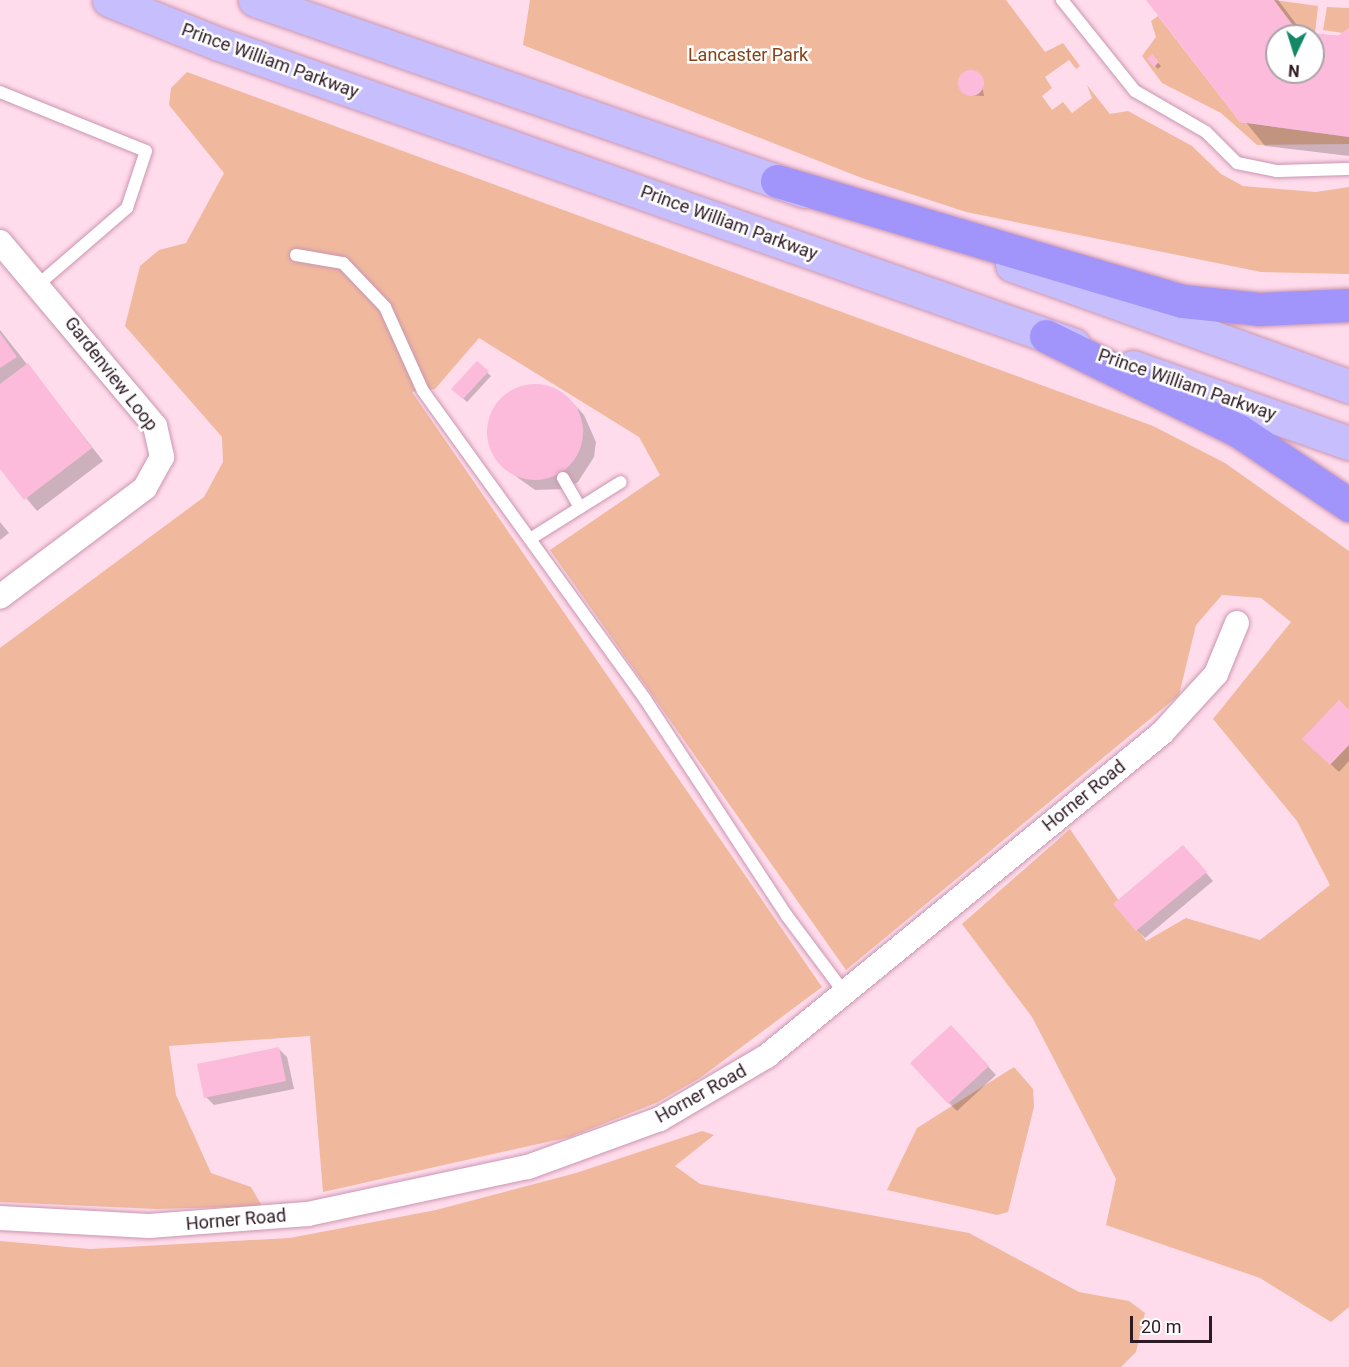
<!DOCTYPE html>
<html>
<head>
<meta charset="utf-8">
<style>
	body { margin:0 }
	#map { position:relative; width:1349px; height:1367px; overflow:hidden; background:#ffdcec; font-family:Roboto,sans-serif }
	div>[style] { position:absolute }
	.green>* { inset:0; background:#f0b99e }
	.shadow>* { inset:0; background:#0003 }
	.building>* { inset:0; background:#fcbbdb }
	.round { border-radius:50% }
	.roads { filter:drop-shadow(0 0 2px #cb96b0) drop-shadow(0 0 2px #cb96b0) }
	.service>* { height:12px; margin:-6px; padding:0 6px; transform-origin:6px; border-radius:6px; background:#fff }
	.minor>* { height:24px; margin:-12px; padding:0 12px; transform-origin:12px; border-radius:12px; background:#fff }
	.primary>* { height:33px; margin:-16.5px; padding:0 16.5px; transform-origin:16.5px; border-radius:16.5px; background:#c7bffd }
	.motorway>* { height:33px; margin:-16.5px; padding:0 16.5px; transform-origin:16.5px; border-radius:16.5px; background:#a194fb }
	span { translate:-50% -50%; white-space:nowrap; text-align:center; line-height:1.15; -webkit-text-stroke:5px #fff; paint-order:stroke }
	.park-label { font-size:18px; color:#864117 }
	.street-label { font-size:18px; color:#2e1a24 }
	.north { position:absolute; left:1265px; top:24px; width:60px; height:60px; box-sizing:border-box; background:#fff; border:2px solid #aba3a7; border-radius:50%; rotate:184deg; font-size:16px; font-weight:700; line-height:24px; text-align:center; color:#2e1a24 }
	.north::after { content:''; display:block; margin:auto; width:21px; height:27px; background:#148767; clip-path:polygon(50% 0,100% 100%,50% 72%,0 100%) }
	.scale { position:absolute; left:1130px; top:1316px; width:82px; height:27px; box-sizing:border-box; border:3px solid #2e1a24; border-top:0; padding-left:8px; font-size:18px; line-height:21px; white-space:nowrap; color:#2e1a24; -webkit-text-stroke:4px #fff; paint-order:stroke }
</style>
</head>
<body>
<div id="map">
	<div class="green">
		<i style="clip-path:polygon(530px 0,1006px 0,1045px 52px,1063px 43px,1080px 66px,1076px 69px,1069px 60px,1045px 77px,1052px 88px,1042px 96px,1052px 110px,1063px 102px,1072px 113px,1092px 98px,1087px 85px,1110px 114px,1128px 111px,1192px 146px,1221px 174px,1243px 186px,1316px 192px,1349px 187px,1349px 274px,1261px 272px,966px 212px,862px 178px,523px 45px)"></i>
		<i style="clip-path:polygon(1274px 0,1318px 6px,1315px 33px,1297px 31px)"></i>
		<i style="clip-path:polygon(1327px 7px,1349px 8px,1349px 28px,1343px 33px,1323px 30px)"></i>
		<i style="clip-path:polygon(1158px 16px,1240px 122px,1349px 137px,1349px 144px,1257px 145px,1221px 113px,1162px 83px,1142px 56px,1156px 37px,1151px 21px)"></i>
		<i style="clip-path:polygon(187px 72px,1153px 426px,1225px 463px,1349px 551px,1349px 1307px,1331px 1322px,1260px 1278px,1106px 1225px,1116px 1179px,1032px 1017px,962px 924px,1070px 829px,1146px 941px,1186px 918px,1260px 940px,1330px 885px,1297px 821px,1213px 719px,1291px 622px,1261px 598px,1222px 595px,1196px 625px,1179px 695px,846px 970px,550px 550px,660px 475px,639px 437px,479px 338px,435px 389px,412px 392px,822px 987px,700px 1078px,656px 1103px,570px 1137px,323px 1192px,310px 1036px,169px 1046px,176px 1095px,211px 1173px,251px 1187px,262px 1206px,157px 1209px,0 1202px,0 648px,204px 497px,223px 462px,222px 437px,125px 326px,140px 266px,159px 250px,186px 243px,224px 173px,169px 105px,171px 88px)"></i>
		<i style="clip-path:polygon(1014px 1067px,1033px 1089px,1034px 1107px,1008px 1212px,997px 1215px,887px 1190px,917px 1128px)"></i>
		<i style="clip-path:polygon(702px 1131px,714px 1135px,675px 1166px,700px 1184px,969px 1233px,1079px 1292px,1129px 1301px,1145px 1313px,1136px 1352px,1121px 1367px,0 1367px,0 1241px,90px 1249px,290px 1238px,436px 1210px,576px 1173px)"></i>
	</div>
	<div class="shadow">
		<i style="clip-path:polygon(evenodd,1148px 0,1278px 0,1303px 33px,1340px 36px,1349px 30px,1349px 156px,1265px 146px,1148px 0,1277px 36px,1313px 36px,1313px 72px,1277px 72px,1277px 36px)"></i>
		<i style="clip-path:polygon(1152px 56px,1161px 66px,1158px 69px,1149px 59px)"></i>
		<i style="clip-path:polygon(962px 75px,980px 75px,984px 96px,965px 95px)"></i>
		<i style="clip-path:polygon(0 330px,103px 461px,37px 511px,0 466px)"></i>
		<i style="clip-path:polygon(477px 363px,491px 376px,467px 402px,453px 389px)"></i>
		<i style="clip-path:polygon(546px 386px,576px 406px,585px 436px,577px 407px,584px 415px,596px 442px,594px 457px,578px 482px,565px 489px,535px 490px,510px 472px,497px 459px,488px 428px,492px 413px,514px 391px)"></i>
		<i style="clip-path:polygon(0 522px,9px 533px,0 540px)"></i>
		<i style="clip-path:polygon(1349px 712px,1349px 761px,1339px 772px,1304px 739px)"></i>
		<i style="clip-path:polygon(1191px 855px,1213px 881px,1145px 938px,1115px 905px)"></i>
		<i style="clip-path:polygon(959px 1035px,996px 1075px,957px 1111px,949px 1103px)"></i>
		<i style="clip-path:polygon(278px 1048px,287px 1057px,294px 1089px,214px 1105px,206px 1097px)"></i>
	</div>
	<div class="building">
		<i style="clip-path:polygon(evenodd,1146px 0,1274px 0,1297px 31px,1338px 36px,1349px 28px,1349px 137px,1240px 122px,1146px 0,1277px 36px,1313px 36px,1313px 72px,1277px 72px,1277px 36px)"></i>
		<i style="clip-path:polygon(1152px 54px,1159px 62px,1154px 67px,1147px 59px)"></i>
		<i class="round" style="left:958px;top:70px;width:26px;height:26px"></i>
		<i style="clip-path:polygon(0 333px,17px 357px,0 368px)"></i>
		<i style="clip-path:polygon(477px 361px,489px 371px,463px 399px,451px 389px)"></i>
		<i style="clip-path:polygon(28px 363px,92px 448px,24px 500px,0 469px,0 384px)"></i>
		<i class="round" style="left:487px;top:384px;width:96px;height:96px"></i>
		<i style="clip-path:polygon(1339px 700px,1349px 710px,1349px 745px,1330px 765px,1302px 739px)"></i>
		<i style="clip-path:polygon(1183px 845px,1207px 872px,1136px 931px,1113px 904px)"></i>
		<i style="clip-path:polygon(951px 1025px,989px 1066px,948px 1104px,910px 1063px)"></i>
		<i style="clip-path:polygon(279px 1047px,286px 1081px,204px 1098px,197px 1064px)"></i>
	</div>
	<div class="roads">
		<div class="service">
			<i style="left:1062px;top:0;width:117px;rotate:51.3deg"></i>
			<i style="left:1135px;top:91px;width:82px;rotate:30deg"></i>
			<i style="left:1206px;top:132px;width:44px;rotate:45deg"></i>
			<i style="left:1237px;top:163px;width:41px;rotate:11.3deg"></i>
			<i style="left:1277px;top:171px;width:72px;rotate:-1.6deg"></i>
			<i style="left:0;top:92px;width:157px;rotate:22deg"></i>
			<i style="left:146px;top:151px;width:60px;rotate:108.4deg"></i>
			<i style="left:127px;top:208px;width:116px;rotate:139.2deg"></i>
			<i style="left:296px;top:255px;width:48px;rotate:9.7deg"></i>
			<i style="left:343px;top:263px;width:61px;rotate:46.3deg"></i>
			<i style="left:385px;top:307px;width:92px;rotate:65.7deg"></i>
			<i style="left:423px;top:391px;width:380px;rotate:54.2deg"></i>
			<i style="left:645px;top:699px;width:259px;rotate:56.8deg"></i>
			<i style="left:787px;top:916px;width:99px;rotate:53.2deg"></i>
			<i style="left:563px;top:478px;width:34px;rotate:60deg"></i>
			<i style="left:530px;top:539px;width:107px;rotate:-32.1deg"></i>
		</div>
		<div class="minor">
			<i style="left:0;top:242px;width:241px;rotate:49.9deg"></i>
			<i style="left:155px;top:426px;width:32px;rotate:77deg"></i>
			<i style="left:162px;top:457px;width:35px;rotate:119deg"></i>
			<i style="left:145px;top:488px;width:181px;rotate:143.1deg"></i>
			<i style="left:0;top:1218px;width:149px;rotate:3.1deg"></i>
			<i style="left:149px;top:1226px;width:159px;rotate:-4.3deg"></i>
			<i style="left:308px;top:1214px;width:225px;rotate:-12.1deg"></i>
			<i style="left:528px;top:1167px;width:140px;rotate:-20deg"></i>
			<i style="left:660px;top:1119px;width:124px;rotate:-30.5deg"></i>
			<i style="left:767px;top:1056px;width:510px;rotate:-39.27deg"></i>
			<i style="left:1162px;top:733px;width:80px;rotate:-47.5deg"></i>
			<i style="left:1216px;top:674px;width:55px;rotate:-67.6deg"></i>
		</div>
		<div class="primary">
			<i style="left:109px;top:0;width:118px;rotate:21.8deg"></i>
			<i style="left:219px;top:44px;width:906px;rotate:19.39deg"></i>
			<i style="left:255px;top:0;width:582px;rotate:19.15deg"></i>
			<i style="left:1012px;top:265px;width:358px;rotate:19.8deg"></i>
			<i style="left:1133px;top:367px;width:229px;rotate:19.4deg"></i>
		</div>
		<div class="motorway">
			<i style="left:777px;top:181px;width:422px;rotate:16.5deg"></i>
			<i style="left:1182px;top:301px;width:77px;rotate:5.9deg"></i>
			<i style="left:1259px;top:309px;width:90px;rotate:-2.5deg"></i>
			<i style="left:1046px;top:336px;width:215px;rotate:26.2deg"></i>
			<i style="left:1239px;top:431px;width:133px;rotate:33.9deg"></i>
		</div>
	</div>
	<div class="park-label">
		<span style="left:748px;top:55px">Lancaster Park</span>
	</div>
	<div class="street-label">
		<span style="left:270px;top:61px;rotate:20deg">Prince William Parkway</span>
		<span style="left:729px;top:223px;rotate:20deg">Prince William Parkway</span>
		<span style="left:111px;top:374px;rotate:52deg">Gardenview Loop</span>
		<span style="left:1187px;top:385px;rotate:19deg">Prince William Parkway</span>
		<span style="left:1084px;top:796px;rotate:-39deg">Horner Road</span>
		<span style="left:701px;top:1094px;rotate:-29deg">Horner Road</span>
		<span style="left:236px;top:1220px;rotate:-5deg">Horner Road</span>
	</div>
	<div class="north">N</div>
	<div class="scale">20 m</div>
</div>
</body>
</html>
